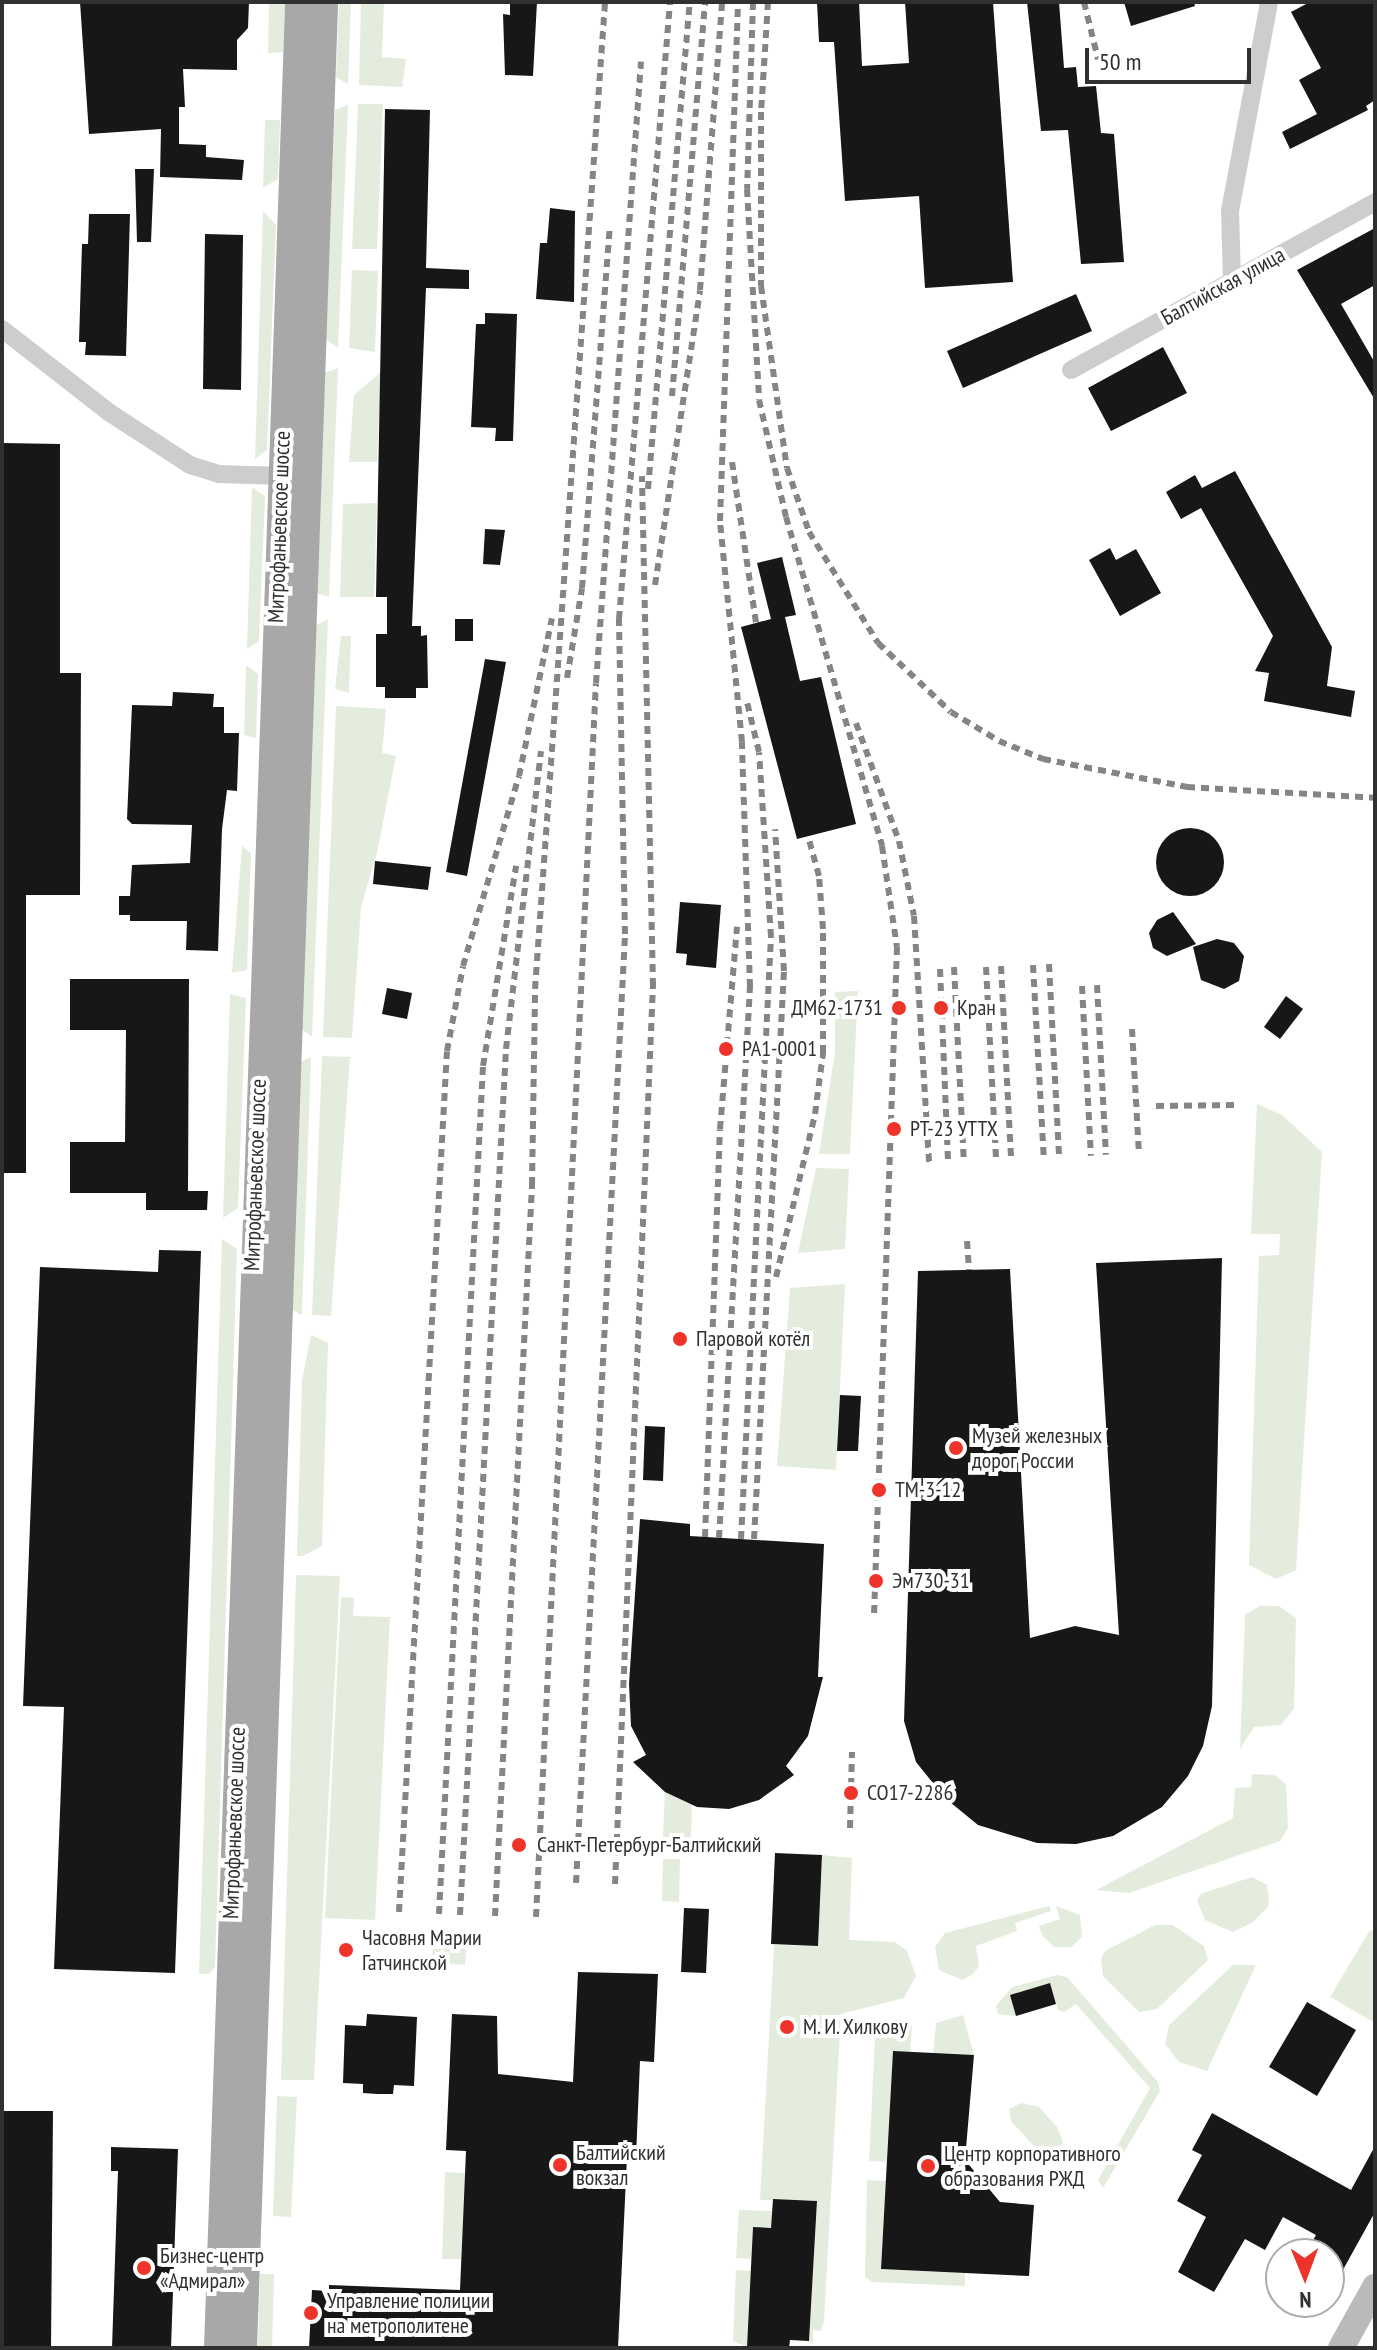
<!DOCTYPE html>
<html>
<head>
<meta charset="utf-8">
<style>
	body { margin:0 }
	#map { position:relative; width:1377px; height:2350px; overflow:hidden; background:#fff; font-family:"PT Sans Narrow",sans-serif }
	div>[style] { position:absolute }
	.green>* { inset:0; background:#e4eddd }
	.building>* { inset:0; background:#171717 }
	.round { border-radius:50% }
	.street>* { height:18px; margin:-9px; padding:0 9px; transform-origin:9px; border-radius:9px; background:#cdcdcd }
	.secondary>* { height:26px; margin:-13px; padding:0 13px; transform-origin:13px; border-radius:13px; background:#bababa }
	.primary>* { height:28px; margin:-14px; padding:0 14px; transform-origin:14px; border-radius:14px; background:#a8a8a8 }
	.rail>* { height:6px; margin-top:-3px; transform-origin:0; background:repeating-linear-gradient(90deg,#858585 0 8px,transparent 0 14px) }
	.dots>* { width:22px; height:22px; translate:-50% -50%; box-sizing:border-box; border:4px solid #fff; border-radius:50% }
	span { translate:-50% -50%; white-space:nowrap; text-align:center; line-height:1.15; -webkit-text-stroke:8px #fff; paint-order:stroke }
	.street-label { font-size:22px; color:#303030 }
	.poi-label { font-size:22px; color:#303030 }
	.right { translate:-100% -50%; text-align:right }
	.left { translate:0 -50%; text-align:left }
	.frame { position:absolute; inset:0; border:4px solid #303030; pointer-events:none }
	.north { position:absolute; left:1265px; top:2238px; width:80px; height:80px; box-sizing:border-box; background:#fff; border:2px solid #acacac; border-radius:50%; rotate:179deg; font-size:22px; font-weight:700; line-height:32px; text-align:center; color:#303030 }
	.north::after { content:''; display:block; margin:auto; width:28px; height:36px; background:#ee342a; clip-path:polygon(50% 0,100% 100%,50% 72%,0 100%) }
	.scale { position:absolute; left:1085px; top:48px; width:166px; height:36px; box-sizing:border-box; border:4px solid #303030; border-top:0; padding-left:10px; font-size:24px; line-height:28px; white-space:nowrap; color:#303030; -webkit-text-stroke:6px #fff; paint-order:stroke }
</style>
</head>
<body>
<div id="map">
	<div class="green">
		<i style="clip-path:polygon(269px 2px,285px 2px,283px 52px,268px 53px)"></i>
		<i style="clip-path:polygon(339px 2px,351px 2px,348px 84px,336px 77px)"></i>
		<i style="clip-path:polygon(361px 2px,384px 2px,382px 57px,406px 59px,402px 87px,359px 85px)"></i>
		<i style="clip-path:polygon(358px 104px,383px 104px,377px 249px,352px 249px)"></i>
		<i style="clip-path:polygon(348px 105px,338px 348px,325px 339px,335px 110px)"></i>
		<i style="clip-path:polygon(265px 120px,280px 120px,278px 179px,263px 188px)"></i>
		<i style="clip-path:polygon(263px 211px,276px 225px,267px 450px,255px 459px)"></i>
		<i style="clip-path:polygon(352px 270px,378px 271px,375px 352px,349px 348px)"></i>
		<i style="clip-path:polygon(338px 368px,329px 597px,316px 593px,325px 373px)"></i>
		<i style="clip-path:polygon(381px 372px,377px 462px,349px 462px,354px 395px)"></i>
		<i style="clip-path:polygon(252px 487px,265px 496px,259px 641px,247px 649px)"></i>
		<i style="clip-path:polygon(377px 503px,374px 597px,340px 597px,343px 504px)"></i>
		<i style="clip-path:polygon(328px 619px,312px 1037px,299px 1027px,315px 626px)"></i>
		<i style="clip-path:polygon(341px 636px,351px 636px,349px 693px,335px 689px)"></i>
		<i style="clip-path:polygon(246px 665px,258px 674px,256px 738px,244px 735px)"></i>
		<i style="clip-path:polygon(336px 706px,386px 709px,382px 753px,396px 756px,377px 853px,361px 907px,352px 1038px,323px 1037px)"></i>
		<i style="clip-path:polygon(242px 846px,251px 853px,247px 970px,232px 973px)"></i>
		<i style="clip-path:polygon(858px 991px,850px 1154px,819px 1154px,835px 1052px,835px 992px)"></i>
		<i style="clip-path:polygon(230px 994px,246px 998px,238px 1208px,223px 1218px)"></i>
		<i style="clip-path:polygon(322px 1056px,350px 1057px,331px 1316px,312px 1315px)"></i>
		<i style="clip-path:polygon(311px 1057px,302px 1315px,290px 1309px,298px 1063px)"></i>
		<i style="clip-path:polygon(1257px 1104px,1282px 1115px,1322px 1152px,1296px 1570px,1276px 1579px,1249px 1565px,1259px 1256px,1279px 1255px,1280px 1234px,1251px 1234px)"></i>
		<i style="clip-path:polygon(816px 1168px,849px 1169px,845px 1249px,798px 1253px)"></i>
		<i style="clip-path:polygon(222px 1239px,237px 1249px,215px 1967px,209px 1974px,199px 1974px)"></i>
		<i style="clip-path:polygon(845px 1284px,836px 1470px,777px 1466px,790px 1288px)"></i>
		<i style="clip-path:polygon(311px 1335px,328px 1343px,322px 1546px,303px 1556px,297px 1556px,302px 1381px)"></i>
		<i style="clip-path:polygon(296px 1575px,340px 1576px,314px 2080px,281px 2080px)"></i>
		<i style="clip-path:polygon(341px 1597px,354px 1598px,353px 1616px,390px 1617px,375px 1920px,325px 1918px)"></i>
		<i style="clip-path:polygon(1260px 1606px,1279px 1606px,1296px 1618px,1294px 1709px,1281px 1725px,1254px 1727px,1240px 1749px,1245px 1615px)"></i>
		<i style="clip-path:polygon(1252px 1774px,1274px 1775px,1286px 1784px,1288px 1828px,1280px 1841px,1129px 1893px,1096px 1890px,1233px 1818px,1235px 1788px,1251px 1787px)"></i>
		<i style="clip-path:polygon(665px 1792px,692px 1805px,691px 1839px,663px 1838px)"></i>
		<i style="clip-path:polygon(822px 1855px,852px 1858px,849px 1940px,895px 1942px,907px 1951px,916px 1976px,904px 1998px,841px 2014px,824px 2321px,821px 2331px,813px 2330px,813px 2343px,809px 2341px,817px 2201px,760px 2200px,774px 1945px,818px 1946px)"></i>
		<i style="clip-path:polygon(663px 1859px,680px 1859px,679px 1902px,662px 1901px)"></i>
		<i style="clip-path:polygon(1252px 1877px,1267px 1885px,1269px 1897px,1268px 1907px,1253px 1922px,1233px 1932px,1205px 1920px,1197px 1901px,1200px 1894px)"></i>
		<i style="clip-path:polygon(1049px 1906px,1051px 1911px,1015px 1923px,1017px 1931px,976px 1946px,979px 1966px,973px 1974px,962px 1980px,939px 1970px,935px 1947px,945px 1933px)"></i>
		<i style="clip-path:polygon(1056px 1906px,1080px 1915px,1082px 1937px,1071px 1947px,1054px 1947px,1042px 1935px,1039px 1926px,1060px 1919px)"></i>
		<i style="clip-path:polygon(1155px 1925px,1173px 1925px,1204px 1946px,1208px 1960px,1157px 2009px,1139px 2012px,1103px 1976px,1101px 1959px,1105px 1951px)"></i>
		<i style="clip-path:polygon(1370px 1930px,1375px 1933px,1375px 2023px,1330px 1997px)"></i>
		<i style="clip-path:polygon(433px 1931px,467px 1933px,465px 1965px,432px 1963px)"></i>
		<i style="clip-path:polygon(1233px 1965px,1256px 1965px,1207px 2071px,1179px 2062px,1165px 2044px,1169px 2025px)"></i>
		<i style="clip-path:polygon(1057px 1975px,1067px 1977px,1158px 2082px,1160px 2091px,1103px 2188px,1098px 2180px,1150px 2088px,1076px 2004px,1064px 2012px,1058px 2010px,1050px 1983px,1010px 1995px,1016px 2016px,998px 2014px,996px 2006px,1012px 1987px)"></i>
		<i style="clip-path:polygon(963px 2015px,974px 2055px,933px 2054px,936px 2023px)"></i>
		<i style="clip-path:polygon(912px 2026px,910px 2052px,893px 2052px,887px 2162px,869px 2161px,875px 2037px)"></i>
		<i style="clip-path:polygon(277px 2096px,297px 2097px,291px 2217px,273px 2216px)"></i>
		<i style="clip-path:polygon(1021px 2103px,1039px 2107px,1057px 2127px,1063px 2142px,1055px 2154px,1042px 2155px,1011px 2121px,1009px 2109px)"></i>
		<i style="clip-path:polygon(445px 2172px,465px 2173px,461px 2259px,442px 2259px)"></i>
		<i style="clip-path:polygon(867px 2180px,886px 2181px,881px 2269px,965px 2273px,965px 2286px,872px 2282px,865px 2277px)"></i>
		<i style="clip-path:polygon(739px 2210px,772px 2211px,771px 2228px,753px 2227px,751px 2259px,736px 2258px)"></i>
		<i style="clip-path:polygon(736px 2270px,751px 2271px,747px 2347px,733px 2341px)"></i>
		<i style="clip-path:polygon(260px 2274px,274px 2274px,272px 2348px,258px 2348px)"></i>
	</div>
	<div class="building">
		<i style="clip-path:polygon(80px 2px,249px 2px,248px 28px,237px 40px,237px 70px,183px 69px,185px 107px,179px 107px,179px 144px,206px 145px,206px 157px,244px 160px,242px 180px,160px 177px,161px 129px,89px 134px)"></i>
		<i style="clip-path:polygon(510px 2px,537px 2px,533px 76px,505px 75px,503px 14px,510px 15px)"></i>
		<i style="clip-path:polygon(817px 2px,859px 2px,862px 66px,909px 63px,905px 2px,993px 2px,1013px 282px,925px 288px,919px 196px,845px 201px,834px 42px,819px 42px)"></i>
		<i style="clip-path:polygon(1027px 2px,1059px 2px,1064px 68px,1076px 67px,1078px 87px,1096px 86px,1101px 133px,1114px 134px,1124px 262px,1081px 264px,1068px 130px,1041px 131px)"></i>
		<i style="clip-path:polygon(1124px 2px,1194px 2px,1195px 6px,1131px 26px)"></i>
		<i style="clip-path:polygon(1310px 2px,1375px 2px,1375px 100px,1366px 106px,1368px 110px,1290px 149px,1282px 132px,1317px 114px,1299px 80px,1321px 68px,1291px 12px)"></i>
		<i style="clip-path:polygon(385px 109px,430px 110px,426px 268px,469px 270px,469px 289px,426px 288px,412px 626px,421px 626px,421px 636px,427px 635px,428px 688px,416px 688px,416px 698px,385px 698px,385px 687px,376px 687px,376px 634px,387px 634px,387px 597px,376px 597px)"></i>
		<i style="clip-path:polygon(135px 169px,154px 169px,151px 242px,137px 242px)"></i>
		<i style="clip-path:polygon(550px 208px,575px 211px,574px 302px,536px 299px,540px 243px,547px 243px)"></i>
		<i style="clip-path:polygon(89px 214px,130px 214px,126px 356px,85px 355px,86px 342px,79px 342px,82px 244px,88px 244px)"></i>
		<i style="clip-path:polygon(1375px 228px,1375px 285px,1341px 304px,1375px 363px,1375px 400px,1297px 270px)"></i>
		<i style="clip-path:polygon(205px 234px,243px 235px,241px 390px,203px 389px)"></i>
		<i style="clip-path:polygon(1076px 294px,1092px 331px,963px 388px,947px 351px)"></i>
		<i style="clip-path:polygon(485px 313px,517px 314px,513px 441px,495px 441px,496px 428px,471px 427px,476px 324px,485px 324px)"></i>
		<i style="clip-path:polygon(1163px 347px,1187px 393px,1111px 431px,1088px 388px)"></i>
		<i style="clip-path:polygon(2px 443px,60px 444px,60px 673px,81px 673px,80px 895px,26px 895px,26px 1173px,2px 1173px)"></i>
		<i style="clip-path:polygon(1235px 471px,1332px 647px,1327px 686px,1355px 691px,1351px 717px,1264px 701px,1269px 673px,1255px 671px,1273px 636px,1201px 508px,1181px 519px,1166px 492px,1195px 475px,1202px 488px)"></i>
		<i style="clip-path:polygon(485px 529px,505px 530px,500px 565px,483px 564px)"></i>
		<i style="clip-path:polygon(1110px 548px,1116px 560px,1136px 549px,1161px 593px,1120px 616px,1089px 560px)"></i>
		<i style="clip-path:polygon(782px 557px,796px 615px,785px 617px,800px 681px,821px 677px,856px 824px,797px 839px,741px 627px,771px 619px,757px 563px)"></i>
		<i style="clip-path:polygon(455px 619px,473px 619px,473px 641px,455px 641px)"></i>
		<i style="clip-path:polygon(485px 659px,506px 662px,467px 876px,446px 872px)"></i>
		<i style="clip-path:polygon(173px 692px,214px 694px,213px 707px,224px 707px,224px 733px,239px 733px,237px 791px,227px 790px,222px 829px,218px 951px,186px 950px,187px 921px,130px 921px,130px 915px,119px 915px,119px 896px,130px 896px,132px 865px,190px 863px,192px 825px,132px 824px,127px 819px,132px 705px,172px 706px)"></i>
		<i class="round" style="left:1156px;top:828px;width:68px;height:68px"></i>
		<i style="clip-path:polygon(375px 861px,431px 867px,428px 890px,373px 884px)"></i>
		<i style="clip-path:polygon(680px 902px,721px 905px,716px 968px,686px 965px,687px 954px,676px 953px)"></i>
		<i style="clip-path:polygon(1173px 912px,1196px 944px,1167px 956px,1153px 948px,1149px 933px,1157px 920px)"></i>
		<i style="clip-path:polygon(1217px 939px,1234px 943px,1244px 956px,1239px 981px,1224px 989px,1201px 980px,1193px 947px)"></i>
		<i style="clip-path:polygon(70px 979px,189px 979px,188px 1191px,208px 1191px,207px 1210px,146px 1210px,146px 1193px,70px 1193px,70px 1142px,125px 1142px,126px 1030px,70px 1030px)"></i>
		<i style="clip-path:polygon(387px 988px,412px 993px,407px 1019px,382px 1014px)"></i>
		<i style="clip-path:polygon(1286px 996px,1303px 1009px,1280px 1039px,1264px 1027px)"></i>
		<i style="clip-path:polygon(159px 1250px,201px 1251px,175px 1973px,54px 1969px,64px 1707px,23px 1706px,40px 1267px,158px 1272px)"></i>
		<i style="clip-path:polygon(1222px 1258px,1212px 1706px,1203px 1746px,1188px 1776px,1162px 1807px,1113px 1836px,1076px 1844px,1037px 1843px,978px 1825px,945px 1798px,916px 1762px,904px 1721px,918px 1271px,1010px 1269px,1030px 1638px,1075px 1626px,1119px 1635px,1096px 1263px)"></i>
		<i style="clip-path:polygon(840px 1395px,861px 1396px,858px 1451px,837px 1451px)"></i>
		<i style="clip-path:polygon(645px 1426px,665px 1427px,663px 1481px,643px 1480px)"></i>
		<i style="clip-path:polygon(640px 1519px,690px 1524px,690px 1536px,824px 1544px,818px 1677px,823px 1677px,808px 1736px,786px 1766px,794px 1775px,759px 1800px,729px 1809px,697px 1807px,665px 1792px,633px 1762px,646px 1755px,631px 1726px,629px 1684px)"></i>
		<i style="clip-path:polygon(775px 1853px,822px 1855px,818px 1946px,771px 1944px)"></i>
		<i style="clip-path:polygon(684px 1908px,709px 1909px,706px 1973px,681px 1972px)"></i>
		<i style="clip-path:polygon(578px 1972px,658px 1974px,654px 2062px,640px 2061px,636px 2157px,627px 2157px,618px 2348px,309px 2348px,312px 2290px,329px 2291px,329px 2285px,460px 2290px,466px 2151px,446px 2150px,452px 2014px,497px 2016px,498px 2074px,573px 2082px)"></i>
		<i style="clip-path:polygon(1050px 1983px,1056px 2004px,1016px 2016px,1010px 1995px)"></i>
		<i style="clip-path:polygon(1307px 2002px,1356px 2030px,1317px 2096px,1269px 2067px)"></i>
		<i style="clip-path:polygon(367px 2014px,417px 2017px,414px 2086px,394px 2085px,393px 2094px,377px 2094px,363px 2093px,363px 2084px,343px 2083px,345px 2025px,366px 2026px)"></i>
		<i style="clip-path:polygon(893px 2051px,974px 2055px,965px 2160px,1000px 2202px,1034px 2205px,1029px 2276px,881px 2269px)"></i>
		<i style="clip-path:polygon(2px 2111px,53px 2111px,51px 2348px,2px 2348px)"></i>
		<i style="clip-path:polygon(1212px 2113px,1351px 2190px,1375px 2146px,1375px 2212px,1329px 2295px,1329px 2254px,1305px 2254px,1316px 2235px,1283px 2217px,1265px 2250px,1245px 2239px,1214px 2292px,1178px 2272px,1206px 2217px,1177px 2201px,1202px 2155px,1192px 2150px)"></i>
		<i style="clip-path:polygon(111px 2147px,178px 2149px,171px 2348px,112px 2348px,118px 2171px,111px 2171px)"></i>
		<i style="clip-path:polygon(773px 2199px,817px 2201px,809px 2341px,790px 2340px,789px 2348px,747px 2347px,753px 2227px,771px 2228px)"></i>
	</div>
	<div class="street">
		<i style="left:1232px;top:281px;width:70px;rotate:-91.6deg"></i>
		<i style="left:1230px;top:211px;width:213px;rotate:-79.4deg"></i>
		<i style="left:2px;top:329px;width:137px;rotate:37.9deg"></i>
		<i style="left:110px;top:413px;width:95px;rotate:33deg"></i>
		<i style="left:190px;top:465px;width:30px;rotate:17deg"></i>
		<i style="left:219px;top:474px;width:62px;rotate:1.8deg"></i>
		<i style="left:1071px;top:370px;width:347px;rotate:-28.9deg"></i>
	</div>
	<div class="secondary">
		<i style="left:1341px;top:2348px;width:70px;rotate:-60.9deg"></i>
	</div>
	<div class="primary">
		<i style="left:218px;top:2348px;width:2347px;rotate:-88.02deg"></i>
		<i style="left:243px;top:2348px;width:2347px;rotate:-88.02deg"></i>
	</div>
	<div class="rail">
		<i style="left:753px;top:2px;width:187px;rotate:91.8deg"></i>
		<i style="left:747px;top:189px;width:211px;rotate:86.7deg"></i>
		<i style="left:759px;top:400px;width:120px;rotate:77deg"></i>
		<i style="left:786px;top:517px;width:343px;rotate:73.7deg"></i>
		<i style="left:882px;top:846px;width:102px;rotate:81.6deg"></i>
		<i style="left:897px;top:947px;width:669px;rotate:91.97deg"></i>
		<i style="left:768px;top:2px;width:110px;rotate:93.6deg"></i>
		<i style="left:761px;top:112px;width:174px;rotate:90deg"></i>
		<i style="left:761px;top:286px;width:184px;rotate:81.9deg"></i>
		<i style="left:787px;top:468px;width:68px;rotate:71deg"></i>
		<i style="left:809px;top:532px;width:131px;rotate:58.1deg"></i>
		<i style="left:878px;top:643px;width:100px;rotate:43.4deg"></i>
		<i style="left:951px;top:712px;width:56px;rotate:31.1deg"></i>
		<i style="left:999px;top:741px;width:48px;rotate:22.2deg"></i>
		<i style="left:1043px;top:759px;width:147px;rotate:11deg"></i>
		<i style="left:1187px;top:787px;width:188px;rotate:3.3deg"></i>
		<i style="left:1084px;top:2px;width:59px;rotate:76.2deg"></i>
		<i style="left:672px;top:396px;width:395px;rotate:-85.2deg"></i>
		<i style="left:732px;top:462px;width:163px;rotate:81.5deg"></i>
		<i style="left:648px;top:489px;width:489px;rotate:-85.1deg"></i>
		<i style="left:655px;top:585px;width:298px;rotate:-81.3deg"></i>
		<i style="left:700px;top:290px;width:289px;rotate:-85.6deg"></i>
		<i style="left:567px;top:678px;width:91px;rotate:-80.5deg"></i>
		<i style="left:582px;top:588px;width:361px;rotate:-85.6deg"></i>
		<i style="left:856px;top:723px;width:126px;rotate:70deg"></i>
		<i style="left:899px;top:841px;width:76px;rotate:78.7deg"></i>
		<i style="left:914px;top:916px;width:248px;rotate:86.5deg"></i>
		<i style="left:1049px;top:964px;width:194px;rotate:87deg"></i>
		<i style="left:1033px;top:965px;width:194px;rotate:86.8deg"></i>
		<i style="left:1001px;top:966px;width:194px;rotate:87deg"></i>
		<i style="left:954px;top:967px;width:196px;rotate:87.1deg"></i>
		<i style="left:986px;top:967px;width:194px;rotate:87deg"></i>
		<i style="left:940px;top:969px;width:194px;rotate:87.6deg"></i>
		<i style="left:1097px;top:985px;width:170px;rotate:87deg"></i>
		<i style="left:1082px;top:986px;width:170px;rotate:87deg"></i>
		<i style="left:1132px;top:1029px;width:125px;rotate:86.8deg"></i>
		<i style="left:1156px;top:1106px;width:79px;rotate:-0.7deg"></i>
		<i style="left:967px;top:1241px;width:29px;rotate:86deg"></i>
		<i style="left:776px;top:1277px;width:168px;rotate:-76.5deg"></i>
		<i style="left:815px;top:1114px;width:62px;rotate:-82.5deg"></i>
		<i style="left:823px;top:1053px;width:124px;rotate:-90deg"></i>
		<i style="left:823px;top:929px;width:53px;rotate:-94.3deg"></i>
		<i style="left:819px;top:876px;width:41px;rotate:-105.4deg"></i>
		<i style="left:705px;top:1537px;width:408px;rotate:-87.9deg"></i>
		<i style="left:720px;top:1129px;width:203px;rotate:-85.2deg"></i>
		<i style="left:719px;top:1538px;width:552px;rotate:-86.78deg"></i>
		<i style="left:750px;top:987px;width:245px;rotate:-91.9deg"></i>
		<i style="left:742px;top:742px;width:222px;rotate:-95.7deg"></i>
		<i style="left:720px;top:521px;width:519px;rotate:-88.01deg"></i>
		<i style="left:741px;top:1539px;width:603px;rotate:-87.15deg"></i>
		<i style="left:771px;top:937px;width:185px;rotate:-93.7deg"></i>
		<i style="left:759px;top:752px;width:51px;rotate:-103.5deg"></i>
		<i style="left:754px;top:1539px;width:569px;rotate:-86.98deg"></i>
		<i style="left:784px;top:971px;width:142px;rotate:-93.6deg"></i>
		<i style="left:850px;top:1828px;width:76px;rotate:-88.5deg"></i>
		<i style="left:576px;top:1883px;width:950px;rotate:-87.04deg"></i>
		<i style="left:625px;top:934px;width:315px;rotate:-91.1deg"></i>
		<i style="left:619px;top:619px;width:619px;rotate:-85.27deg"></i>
		<i style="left:615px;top:1884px;width:899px;rotate:-87.58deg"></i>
		<i style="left:653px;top:986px;width:510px;rotate:-91.24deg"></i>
		<i style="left:399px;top:1912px;width:862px;rotate:-86.81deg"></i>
		<i style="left:447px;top:1051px;width:86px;rotate:-79.3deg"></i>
		<i style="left:463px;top:966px;width:198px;rotate:-73.6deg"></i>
		<i style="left:519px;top:776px;width:161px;rotate:-78.2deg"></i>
		<i style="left:439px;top:1914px;width:849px;rotate:-87.03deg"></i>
		<i style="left:483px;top:1066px;width:203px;rotate:-80.6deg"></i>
		<i style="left:460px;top:1915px;width:867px;rotate:-86.96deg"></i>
		<i style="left:506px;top:1049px;width:300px;rotate:-83.3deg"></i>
		<i style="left:495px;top:1916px;width:732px;rotate:-87.1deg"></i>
		<i style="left:532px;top:1185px;width:196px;rotate:-89.1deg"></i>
		<i style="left:535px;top:989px;width:989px;rotate:-85.94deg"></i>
		<i style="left:536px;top:1917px;width:1235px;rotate:-87.22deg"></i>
		<i style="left:596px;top:683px;width:623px;rotate:-85.86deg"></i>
	</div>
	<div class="dots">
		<i style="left:899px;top:1008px;background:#ee342a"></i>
		<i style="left:941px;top:1008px;background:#ee342a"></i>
		<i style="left:726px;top:1049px;background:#ee342a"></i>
		<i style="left:894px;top:1129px;background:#ee342a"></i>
		<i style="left:680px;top:1339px;background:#ee342a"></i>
		<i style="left:956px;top:1448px;background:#ee342a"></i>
		<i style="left:879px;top:1490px;background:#ee342a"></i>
		<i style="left:876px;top:1581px;background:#ee342a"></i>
		<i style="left:851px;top:1793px;background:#ee342a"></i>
		<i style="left:519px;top:1845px;background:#ee342a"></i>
		<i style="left:346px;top:1950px;background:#ee342a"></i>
		<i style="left:787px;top:2027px;background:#ee342a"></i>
		<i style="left:560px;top:2165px;background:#ee342a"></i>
		<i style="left:928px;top:2166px;background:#ee342a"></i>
		<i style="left:144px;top:2268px;background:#ee342a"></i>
		<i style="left:311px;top:2313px;background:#ee342a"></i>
	</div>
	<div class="street-label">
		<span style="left:1223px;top:286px;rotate:-29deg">Балтийская улица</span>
		<span style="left:279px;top:527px;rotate:-88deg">Митрофаньевское шоссе</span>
		<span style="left:255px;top:1175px;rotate:-88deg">Митрофаньевское шоссе</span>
		<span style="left:234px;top:1823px;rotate:-88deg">Митрофаньевское шоссе</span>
	</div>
	<div class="poi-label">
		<span class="right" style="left:883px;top:1008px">ДМ62-1731</span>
		<span class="left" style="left:957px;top:1008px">Кран</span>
		<span class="left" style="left:742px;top:1049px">РА1-0001</span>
		<span class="left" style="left:910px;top:1129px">РТ-23 УТТХ</span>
		<span class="left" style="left:696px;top:1339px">Паровой котёл</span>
		<span class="left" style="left:972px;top:1448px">Музей железных<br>дорог России</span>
		<span class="left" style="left:895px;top:1490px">ТМ-3-12</span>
		<span class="left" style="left:892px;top:1581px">Эм730-31</span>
		<span class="left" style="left:867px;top:1793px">СО17-2286</span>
		<span class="left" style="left:537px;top:1845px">Санкт-Петербург-Балтийский</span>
		<span class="left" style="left:362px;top:1950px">Часовня Марии<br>Гатчинской</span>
		<span class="left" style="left:803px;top:2027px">М. И. Хилкову</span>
		<span class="left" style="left:576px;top:2165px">Балтийский<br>вокзал</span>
		<span class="left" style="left:944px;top:2166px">Центр корпоративного<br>образования РЖД</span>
		<span class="left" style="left:160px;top:2268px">Бизнес-центр<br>«Адмирал»</span>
		<span class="left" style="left:327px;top:2313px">Управление полиции<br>на метрополитене</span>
	</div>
	<div class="frame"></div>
	<div class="north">N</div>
	<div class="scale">50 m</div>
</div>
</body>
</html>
